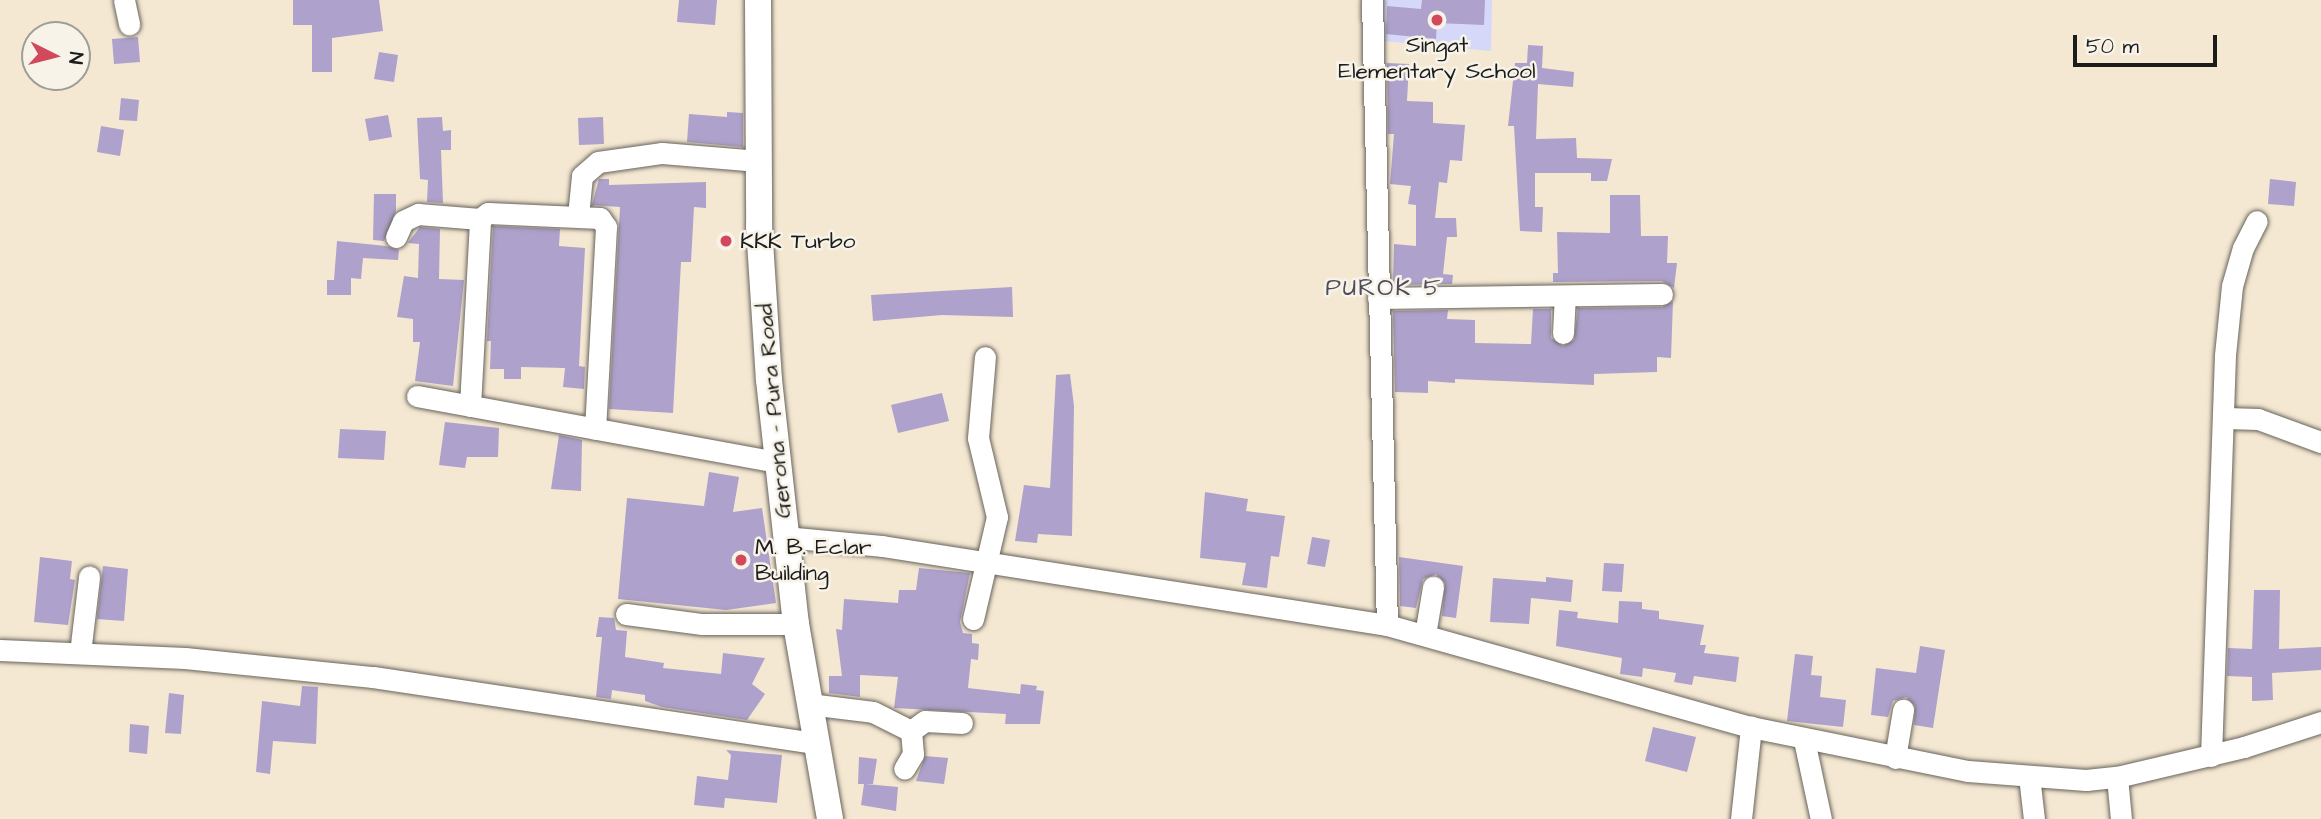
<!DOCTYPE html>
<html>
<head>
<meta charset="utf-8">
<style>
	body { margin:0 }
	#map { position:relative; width:2321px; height:819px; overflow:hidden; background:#f4e8d2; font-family:"Architects Daughter",sans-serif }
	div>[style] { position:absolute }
	.built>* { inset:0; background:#d5d8f9 }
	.building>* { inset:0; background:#aea1cb }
	.roads { filter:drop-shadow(0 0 2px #68635c) drop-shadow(0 0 2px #68635c) }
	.minor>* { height:21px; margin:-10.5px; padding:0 10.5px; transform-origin:10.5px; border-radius:10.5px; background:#fff }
	.major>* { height:26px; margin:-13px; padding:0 13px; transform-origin:13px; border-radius:13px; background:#fff }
	.dots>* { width:19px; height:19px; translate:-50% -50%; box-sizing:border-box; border:4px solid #f7f3e8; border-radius:50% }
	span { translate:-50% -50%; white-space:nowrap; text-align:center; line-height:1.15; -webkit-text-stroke:5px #f7f3e8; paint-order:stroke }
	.poi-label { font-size:23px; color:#1c1c1c }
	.left { translate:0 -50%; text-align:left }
	.street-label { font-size:23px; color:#1c1c1c }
	.neighbourhood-label { font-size:24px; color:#4f4b59; letter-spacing:2px }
	.north { position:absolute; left:21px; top:21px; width:70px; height:70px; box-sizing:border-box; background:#f7f3e8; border:2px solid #9f9d96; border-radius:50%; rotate:96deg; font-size:19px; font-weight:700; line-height:28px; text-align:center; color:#1c1c1c }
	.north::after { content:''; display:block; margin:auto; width:24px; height:32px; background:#d1495b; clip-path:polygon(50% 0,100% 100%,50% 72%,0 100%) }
	.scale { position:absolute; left:2073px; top:35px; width:144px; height:32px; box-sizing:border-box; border:4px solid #1c1c1c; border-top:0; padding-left:9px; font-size:21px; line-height:24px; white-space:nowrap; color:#1c1c1c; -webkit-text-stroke:5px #f7f3e8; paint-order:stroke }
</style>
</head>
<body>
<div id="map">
	<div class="built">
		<i style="clip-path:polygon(1381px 0,1492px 0,1491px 51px,1383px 41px)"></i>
	</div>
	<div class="building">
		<i style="clip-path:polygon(293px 0,379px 0,383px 31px,332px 38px,332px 72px,312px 72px,312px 25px,293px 25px)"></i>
		<i style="clip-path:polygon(679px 0,717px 0,715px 25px,677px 22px)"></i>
		<i style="clip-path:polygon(1422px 0,1485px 0,1484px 25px,1437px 23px,1436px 39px,1386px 34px,1387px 6px,1421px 9px)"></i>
		<i style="clip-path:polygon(138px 37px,140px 62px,114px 64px,112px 39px)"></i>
		<i style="clip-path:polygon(1528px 45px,1543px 46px,1542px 68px,1574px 72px,1573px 87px,1538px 84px,1536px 139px,1576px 138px,1577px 158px,1612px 159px,1607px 181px,1591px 181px,1591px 173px,1535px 173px,1535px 207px,1543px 207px,1542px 232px,1520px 231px,1514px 126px,1508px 126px,1515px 63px,1527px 63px)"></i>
		<i style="clip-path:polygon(379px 52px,398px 55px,394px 82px,374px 79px)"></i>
		<i style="clip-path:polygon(1387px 63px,1409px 64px,1407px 101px,1433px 102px,1433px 123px,1465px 125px,1462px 161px,1450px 160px,1447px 183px,1439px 182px,1435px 218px,1456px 218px,1457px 237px,1447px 237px,1443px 274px,1453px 275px,1452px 284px,1393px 285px,1394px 244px,1416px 246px,1416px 205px,1408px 204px,1411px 186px,1390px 184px,1394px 134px,1388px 134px)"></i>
		<i style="clip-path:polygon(121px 98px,139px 100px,137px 121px,119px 120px)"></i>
		<i style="clip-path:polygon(727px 112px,743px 113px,743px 147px,687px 142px,689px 114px,727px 117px)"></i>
		<i style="clip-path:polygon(388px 115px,392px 137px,369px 141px,365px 119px)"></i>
		<i style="clip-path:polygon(442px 117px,443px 131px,451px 130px,451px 150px,441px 150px,443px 203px,427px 202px,428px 180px,420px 179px,417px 118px)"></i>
		<i style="clip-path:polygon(603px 117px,604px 144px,579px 145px,578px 118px)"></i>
		<i style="clip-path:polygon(101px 126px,124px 130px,120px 156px,97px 152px)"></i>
		<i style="clip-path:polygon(599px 179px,609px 179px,609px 185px,706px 182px,706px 208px,694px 207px,691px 262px,681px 262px,673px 413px,609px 409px,620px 207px,592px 205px)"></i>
		<i style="clip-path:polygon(2270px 179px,2296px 182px,2294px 206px,2268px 204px)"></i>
		<i style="clip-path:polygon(374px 194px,396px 194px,396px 211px,384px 241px,373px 240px)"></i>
		<i style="clip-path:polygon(1610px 195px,1640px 195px,1641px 236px,1668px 236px,1667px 263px,1677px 263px,1674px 288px,1662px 281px,1553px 282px,1553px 273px,1558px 273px,1557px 232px,1610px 233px)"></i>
		<i style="clip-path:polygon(493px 226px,560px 229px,559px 246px,585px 248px,579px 366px,585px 367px,584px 389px,563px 387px,565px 368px,521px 367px,521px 379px,504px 379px,504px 369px,490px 369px,491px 341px,487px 341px)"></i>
		<i style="clip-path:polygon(420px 227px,440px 229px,439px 279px,464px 280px,453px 386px,415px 381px,420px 342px,413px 342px,413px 319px,397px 317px,404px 276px,418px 278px,419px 244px,408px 243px)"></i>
		<i style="clip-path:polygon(337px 241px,386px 246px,399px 250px,398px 260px,363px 258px,361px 279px,351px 278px,351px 295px,327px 295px,327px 280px,334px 280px)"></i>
		<i style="clip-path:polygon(1012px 287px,1013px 317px,942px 315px,873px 321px,871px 295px)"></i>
		<i style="clip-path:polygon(1673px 301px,1671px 358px,1657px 357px,1657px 372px,1594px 374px,1594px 385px,1455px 379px,1455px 383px,1428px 381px,1428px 393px,1395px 392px,1393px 311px,1448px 310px,1447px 319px,1475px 320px,1475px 343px,1531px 344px,1533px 309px,1551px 309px,1551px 338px,1563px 346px,1574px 340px,1578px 308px,1662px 307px)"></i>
		<i style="clip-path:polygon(1070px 374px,1074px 406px,1072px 536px,1038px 534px,1037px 543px,1015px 541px,1024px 485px,1050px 488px,1056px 375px)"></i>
		<i style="clip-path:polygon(942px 393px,949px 421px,898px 433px,891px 405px)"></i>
		<i style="clip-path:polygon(445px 422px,499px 428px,498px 457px,467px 457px,465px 468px,439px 465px)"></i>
		<i style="clip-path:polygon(340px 429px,386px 431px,384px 460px,338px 458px)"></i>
		<i style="clip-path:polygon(559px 435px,582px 440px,581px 491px,551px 489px)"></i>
		<i style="clip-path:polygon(709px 472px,739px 477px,733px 512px,762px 508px,776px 603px,726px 610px,618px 599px,627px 498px,704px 506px)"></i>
		<i style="clip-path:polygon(1205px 492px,1248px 499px,1246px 511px,1285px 516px,1279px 557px,1271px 556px,1267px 588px,1242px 585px,1246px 563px,1200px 558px)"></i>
		<i style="clip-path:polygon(1312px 537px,1330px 540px,1325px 567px,1307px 564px)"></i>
		<i style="clip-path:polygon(40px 557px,72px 561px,70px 579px,75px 580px,68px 625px,34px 622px)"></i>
		<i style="clip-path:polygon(1399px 557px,1463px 566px,1456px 618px,1442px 616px,1445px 583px,1436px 574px,1423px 579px,1416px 608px,1400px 606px)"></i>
		<i style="clip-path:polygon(1604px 563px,1624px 564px,1622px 592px,1602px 591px)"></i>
		<i style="clip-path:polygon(103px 566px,128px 569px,124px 621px,97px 619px)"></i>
		<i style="clip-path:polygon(919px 568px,970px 573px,960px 622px,963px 633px,972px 634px,972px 643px,979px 644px,978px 660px,971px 659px,968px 688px,1020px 694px,1021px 684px,1037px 686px,1036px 690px,1044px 691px,1040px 724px,1005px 724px,1006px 714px,894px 708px,898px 677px,860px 675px,860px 697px,829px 693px,829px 676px,842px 676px,836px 629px,842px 630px,844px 599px,898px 603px,899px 590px,916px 590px)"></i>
		<i style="clip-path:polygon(1546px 577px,1573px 580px,1571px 602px,1531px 598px,1529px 624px,1490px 622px,1493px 578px,1546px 582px)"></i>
		<i style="clip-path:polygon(2254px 590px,2280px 590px,2279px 649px,2321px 647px,2321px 670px,2272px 673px,2273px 700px,2252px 701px,2252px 677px,2227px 676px,2228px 648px,2252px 649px)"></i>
		<i style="clip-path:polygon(1619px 601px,1642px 602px,1642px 609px,1659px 611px,1659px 619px,1704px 625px,1700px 645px,1706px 645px,1704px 653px,1739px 657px,1736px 682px,1694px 676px,1692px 685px,1674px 682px,1676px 673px,1643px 668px,1642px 677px,1620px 674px,1622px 658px,1556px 646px,1559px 610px,1578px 612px,1577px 618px,1618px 623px)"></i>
		<i style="clip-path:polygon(599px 617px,614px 618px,616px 630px,627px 631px,625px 657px,664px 663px,663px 668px,721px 674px,723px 653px,765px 658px,752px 684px,765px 694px,747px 720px,662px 707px,645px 701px,645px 695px,612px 690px,611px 699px,596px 697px,602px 637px,596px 637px)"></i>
		<i style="clip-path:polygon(1920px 646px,1945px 650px,1933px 728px,1914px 725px,1915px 706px,1906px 697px,1893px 701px,1888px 717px,1871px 715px,1876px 668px,1916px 673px)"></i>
		<i style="clip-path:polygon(1795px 654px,1813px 656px,1811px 675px,1822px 676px,1820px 697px,1846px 700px,1843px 727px,1787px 721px)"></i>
		<i style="clip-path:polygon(302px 686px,318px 687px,316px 744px,273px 741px,270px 774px,256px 772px,262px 701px,300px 706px)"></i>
		<i style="clip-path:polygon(169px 693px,184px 695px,181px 734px,165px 733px)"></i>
		<i style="clip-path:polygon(130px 724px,149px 726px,147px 754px,129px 752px)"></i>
		<i style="clip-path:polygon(1653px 727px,1696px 737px,1687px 772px,1645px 761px)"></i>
		<i style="clip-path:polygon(726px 750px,782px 755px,777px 803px,725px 798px,724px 808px,694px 805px,697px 776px,728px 780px,731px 755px)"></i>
		<i style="clip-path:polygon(925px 756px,948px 758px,944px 784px,916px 781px)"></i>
		<i style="clip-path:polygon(859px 757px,877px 759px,873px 784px,866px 784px,898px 787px,896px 811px,861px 805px,864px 784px,858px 784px)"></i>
	</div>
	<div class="roads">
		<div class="minor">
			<i style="left:124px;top:0;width:25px;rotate:78deg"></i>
			<i style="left:1372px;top:0;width:625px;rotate:88.63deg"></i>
			<i style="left:578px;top:216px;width:40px;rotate:-84.3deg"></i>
			<i style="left:582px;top:176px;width:21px;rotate:-41deg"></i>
			<i style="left:598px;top:162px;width:65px;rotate:-8deg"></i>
			<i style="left:662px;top:153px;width:97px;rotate:4.7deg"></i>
			<i style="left:396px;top:237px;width:17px;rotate:-66deg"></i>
			<i style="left:403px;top:221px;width:17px;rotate:-25deg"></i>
			<i style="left:418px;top:214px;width:62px;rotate:4.6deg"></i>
			<i style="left:1378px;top:298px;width:284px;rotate:-0.8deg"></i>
			<i style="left:1563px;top:333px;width:36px;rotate:-87deg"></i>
			<i style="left:417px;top:396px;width:365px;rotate:10.4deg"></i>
			<i style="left:470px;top:406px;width:187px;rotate:-86.9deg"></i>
			<i style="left:480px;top:219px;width:10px;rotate:-37deg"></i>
			<i style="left:488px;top:213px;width:112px;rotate:2.6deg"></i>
			<i style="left:600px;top:218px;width:11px;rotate:56deg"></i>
			<i style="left:606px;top:227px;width:202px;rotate:93.1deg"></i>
			<i style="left:2226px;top:418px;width:32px;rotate:2deg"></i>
			<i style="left:2258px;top:419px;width:67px;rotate:20.1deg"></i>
			<i style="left:784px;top:537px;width:98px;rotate:5.2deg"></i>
			<i style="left:882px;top:546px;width:511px;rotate:8.89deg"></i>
			<i style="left:1387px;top:625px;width:378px;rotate:15.7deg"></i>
			<i style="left:1751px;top:727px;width:221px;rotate:11.5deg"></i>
			<i style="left:1968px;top:771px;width:118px;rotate:4.4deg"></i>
			<i style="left:2086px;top:780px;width:31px;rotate:-6deg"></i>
			<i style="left:2117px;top:777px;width:130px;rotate:-13.3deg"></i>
			<i style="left:2244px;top:747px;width:81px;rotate:-18deg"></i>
			<i style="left:626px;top:614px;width:77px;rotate:7.5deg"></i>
			<i style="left:702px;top:624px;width:94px"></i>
			<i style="left:973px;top:619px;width:105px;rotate:-76.8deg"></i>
			<i style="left:997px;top:517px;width:81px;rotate:-103.5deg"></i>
			<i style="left:978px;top:438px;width:81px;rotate:-85.1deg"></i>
			<i style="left:1425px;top:635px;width:49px;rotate:-80.5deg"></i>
			<i style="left:0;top:650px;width:185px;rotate:2.5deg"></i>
			<i style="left:185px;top:658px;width:189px;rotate:5.8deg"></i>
			<i style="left:373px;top:677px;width:447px;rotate:8.5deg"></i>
			<i style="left:80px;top:653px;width:77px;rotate:-83.2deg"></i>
			<i style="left:809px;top:704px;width:64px;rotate:7.1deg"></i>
			<i style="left:873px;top:712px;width:42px;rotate:26.6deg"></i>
			<i style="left:911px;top:731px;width:23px;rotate:85deg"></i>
			<i style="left:913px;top:754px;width:17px;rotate:121deg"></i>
			<i style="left:911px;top:731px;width:17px;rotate:-36deg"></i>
			<i style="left:925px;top:721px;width:37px;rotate:3deg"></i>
			<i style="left:1804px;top:740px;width:81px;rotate:77.9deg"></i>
			<i style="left:2211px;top:756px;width:401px;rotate:-88deg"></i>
			<i style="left:2225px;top:355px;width:69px;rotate:-84.2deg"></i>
			<i style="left:2232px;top:286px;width:40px;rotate:-74deg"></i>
			<i style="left:2243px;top:248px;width:30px;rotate:-63deg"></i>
			<i style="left:1895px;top:758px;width:49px;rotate:-80.5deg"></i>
			<i style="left:2029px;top:776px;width:43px;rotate:83.4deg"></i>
			<i style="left:2117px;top:777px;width:42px;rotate:84.6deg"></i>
			<i style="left:1741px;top:819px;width:93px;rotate:-83.8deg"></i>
		</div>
		<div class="major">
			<i style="left:758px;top:0;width:226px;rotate:89.7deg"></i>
			<i style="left:759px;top:226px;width:154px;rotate:86.3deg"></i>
			<i style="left:769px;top:380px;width:245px;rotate:83.7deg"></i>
			<i style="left:796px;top:624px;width:198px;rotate:80.1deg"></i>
		</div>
	</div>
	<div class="dots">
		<i style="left:1437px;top:20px;background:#d1495b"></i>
		<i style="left:726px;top:241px;background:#d1495b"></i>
		<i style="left:741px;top:560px;background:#d1495b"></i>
	</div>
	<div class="poi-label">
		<span style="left:1437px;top:58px">Singat<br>Elementary School</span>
		<span class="left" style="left:740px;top:241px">KKK Turbo</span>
		<span class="left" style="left:755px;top:560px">M. B. Eclar<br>Building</span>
	</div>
	<div class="street-label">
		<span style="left:774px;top:411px;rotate:-95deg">Gerona - Pura Road</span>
	</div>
	<div class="neighbourhood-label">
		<span style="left:1384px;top:289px">PUROK 5</span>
	</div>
	<div class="north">N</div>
	<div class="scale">50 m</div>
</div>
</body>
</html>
